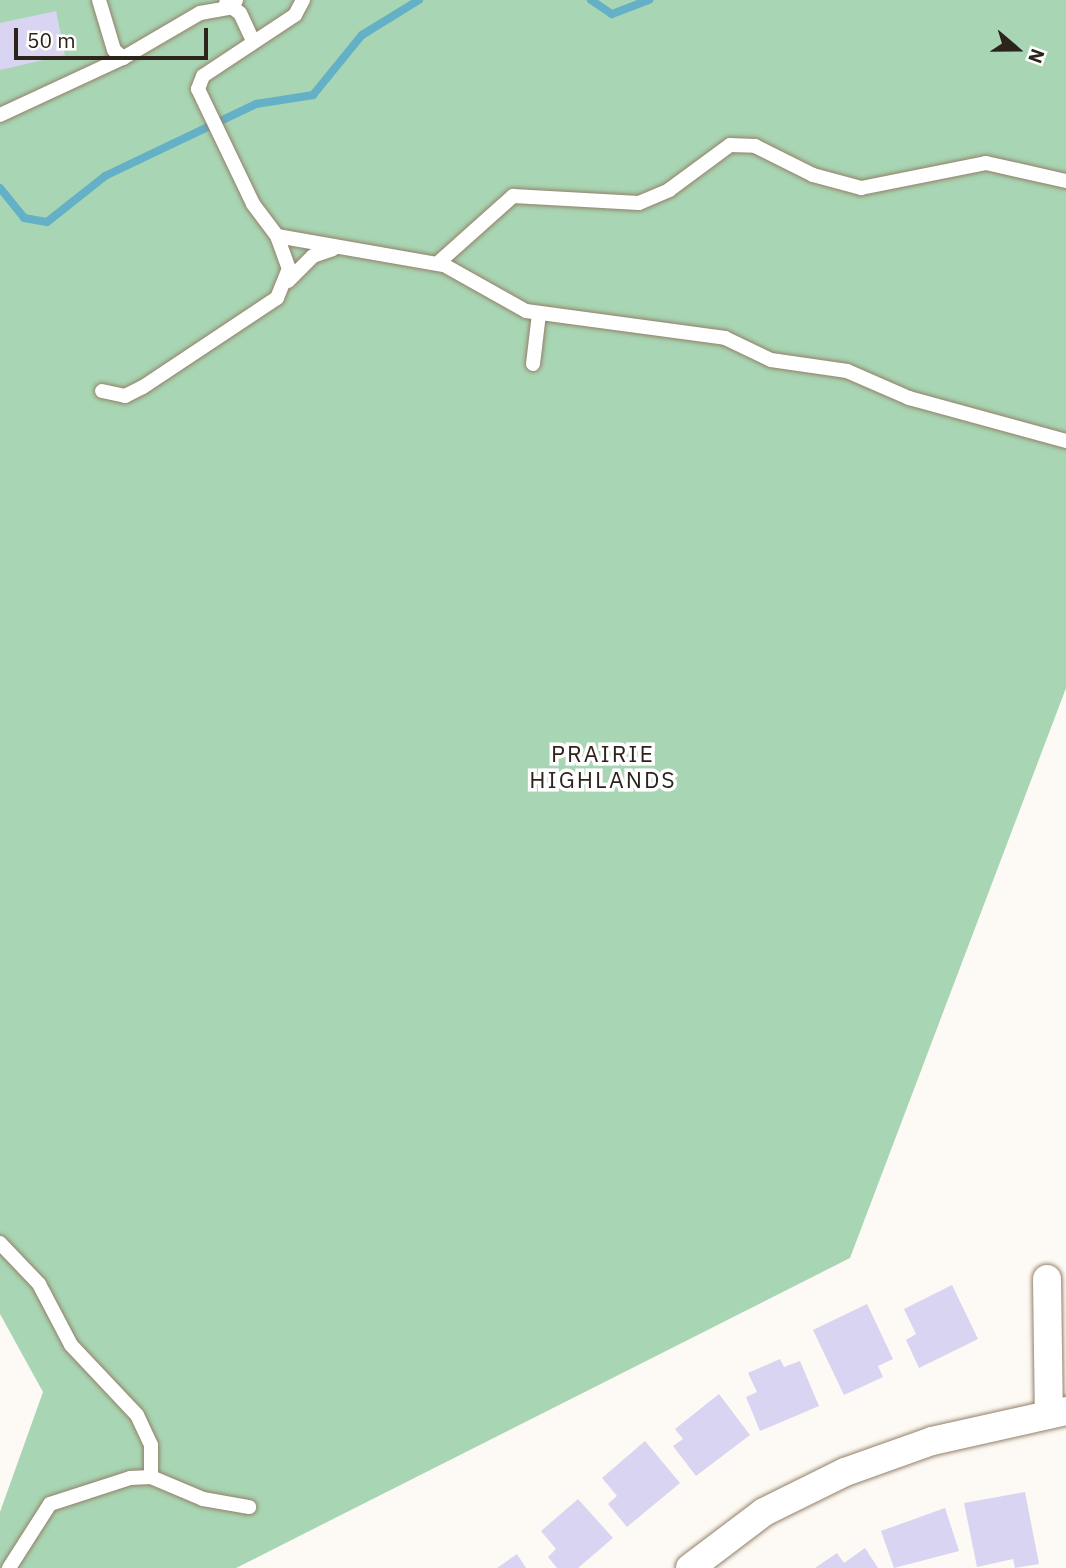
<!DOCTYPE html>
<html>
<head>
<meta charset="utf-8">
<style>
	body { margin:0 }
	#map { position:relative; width:1066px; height:1568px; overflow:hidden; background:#fdf9f4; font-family:"IBM Plex Sans",sans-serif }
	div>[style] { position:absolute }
	.green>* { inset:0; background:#a8d5b3 }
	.stream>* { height:8px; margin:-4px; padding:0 4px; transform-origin:4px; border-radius:4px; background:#63b0c7 }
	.building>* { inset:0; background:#d9d4f2 }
	.roads { filter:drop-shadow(0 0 2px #938069) drop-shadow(0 0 2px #938069) }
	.lane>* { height:14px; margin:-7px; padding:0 7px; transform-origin:7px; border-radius:7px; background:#fff }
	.street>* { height:28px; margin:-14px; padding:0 14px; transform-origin:14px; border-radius:14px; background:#fff }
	span { translate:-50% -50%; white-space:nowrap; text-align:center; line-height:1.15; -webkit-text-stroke:7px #fff; paint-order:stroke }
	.quarter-label { font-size:23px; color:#2c241b; letter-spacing:2px }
	.north { position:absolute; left:982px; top:14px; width:70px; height:70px; -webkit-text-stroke:5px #fff; paint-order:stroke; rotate:110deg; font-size:19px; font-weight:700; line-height:28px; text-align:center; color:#2c241b }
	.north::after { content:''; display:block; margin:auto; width:24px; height:32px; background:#2c241b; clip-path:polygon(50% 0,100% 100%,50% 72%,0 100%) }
	.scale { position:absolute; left:14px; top:28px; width:194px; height:32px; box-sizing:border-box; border:4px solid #2c241b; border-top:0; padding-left:9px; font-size:21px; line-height:24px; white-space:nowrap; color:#2c241b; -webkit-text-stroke:5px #fff; paint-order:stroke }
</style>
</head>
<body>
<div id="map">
	<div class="green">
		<i style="clip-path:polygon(0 0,1066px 0,1066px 688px,850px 1258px,236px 1568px,0 1568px,0 1512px,43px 1392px,0 1314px)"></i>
	</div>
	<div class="stream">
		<i style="left:591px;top:0;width:25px;rotate:34deg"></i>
		<i style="left:612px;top:14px;width:40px;rotate:-21deg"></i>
		<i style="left:0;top:188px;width:38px;rotate:51deg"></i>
		<i style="left:24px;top:218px;width:23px;rotate:10deg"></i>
		<i style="left:47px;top:222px;width:74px;rotate:-38.4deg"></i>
		<i style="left:105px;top:176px;width:167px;rotate:-25.5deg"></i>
		<i style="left:256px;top:104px;width:58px;rotate:-9deg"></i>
		<i style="left:313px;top:95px;width:77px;rotate:-50.8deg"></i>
		<i style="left:362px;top:35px;width:67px;rotate:-31.6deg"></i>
	</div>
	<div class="building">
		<i style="clip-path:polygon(56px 11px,65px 55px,0 70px,0 23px)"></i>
		<i style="clip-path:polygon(952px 1285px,978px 1339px,919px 1368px,906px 1340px,916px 1334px,904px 1309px)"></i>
		<i style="clip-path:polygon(867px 1304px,893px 1359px,878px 1366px,883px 1377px,844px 1395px,813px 1330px)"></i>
		<i style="clip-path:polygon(780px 1359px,784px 1367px,800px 1361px,819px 1406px,760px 1431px,746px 1397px,757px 1392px,748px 1373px)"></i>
		<i style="clip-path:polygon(719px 1394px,750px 1435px,696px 1476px,673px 1446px,683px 1439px,675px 1429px)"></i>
		<i style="clip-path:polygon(645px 1441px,680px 1483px,627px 1527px,608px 1504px,617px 1496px,602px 1478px)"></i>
		<i style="clip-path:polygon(1025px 1492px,1039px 1564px,1015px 1568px,1013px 1559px,977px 1567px,964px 1503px)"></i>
		<i style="clip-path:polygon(578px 1499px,613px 1538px,578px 1568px,557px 1568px,548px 1557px,556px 1549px,541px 1531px)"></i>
		<i style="clip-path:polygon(945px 1508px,959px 1551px,894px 1568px,881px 1531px)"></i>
		<i style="clip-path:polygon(865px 1548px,878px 1568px,815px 1568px,837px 1553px,844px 1563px)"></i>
		<i style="clip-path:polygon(517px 1554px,526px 1568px,497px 1568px)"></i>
	</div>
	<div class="roads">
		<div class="lane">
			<i style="left:99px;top:0;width:52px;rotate:73.3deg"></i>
			<i style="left:114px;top:50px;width:12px;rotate:42deg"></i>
			<i style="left:303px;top:0;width:17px;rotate:118deg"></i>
			<i style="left:295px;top:15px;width:110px;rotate:146.5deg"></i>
			<i style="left:203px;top:76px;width:14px;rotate:111deg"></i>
			<i style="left:198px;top:89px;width:127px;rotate:64.4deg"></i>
			<i style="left:253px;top:204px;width:40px;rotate:53deg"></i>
			<i style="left:277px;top:236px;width:169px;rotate:9.9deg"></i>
			<i style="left:444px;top:265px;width:94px;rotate:29.3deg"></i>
			<i style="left:526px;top:311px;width:201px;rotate:7.7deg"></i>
			<i style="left:725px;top:338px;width:51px;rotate:25.6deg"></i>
			<i style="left:771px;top:360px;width:77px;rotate:8.2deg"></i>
			<i style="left:847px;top:371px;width:68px;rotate:23.5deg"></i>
			<i style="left:909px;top:398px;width:163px;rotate:15.3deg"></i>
			<i style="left:226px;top:3px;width:17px;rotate:36deg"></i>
			<i style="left:240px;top:13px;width:31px;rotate:65deg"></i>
			<i style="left:0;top:115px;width:136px;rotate:-24.9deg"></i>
			<i style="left:123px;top:58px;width:89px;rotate:-30.3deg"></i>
			<i style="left:200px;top:13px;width:34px;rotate:-10deg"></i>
			<i style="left:233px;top:7px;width:8px;rotate:-67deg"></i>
			<i style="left:438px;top:263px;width:101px;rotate:-41.8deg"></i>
			<i style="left:513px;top:196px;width:126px;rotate:3.2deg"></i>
			<i style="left:639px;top:203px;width:33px;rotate:-23deg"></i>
			<i style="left:669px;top:190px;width:76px;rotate:-36.4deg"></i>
			<i style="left:730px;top:145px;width:25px;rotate:2deg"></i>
			<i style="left:755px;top:146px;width:65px;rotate:26.6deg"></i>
			<i style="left:813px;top:175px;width:50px;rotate:15.2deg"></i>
			<i style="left:861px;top:188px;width:127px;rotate:-11.3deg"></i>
			<i style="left:986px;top:163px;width:82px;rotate:12.7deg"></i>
			<i style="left:288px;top:281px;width:35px;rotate:-45deg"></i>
			<i style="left:313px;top:256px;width:21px;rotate:-19deg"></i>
			<i style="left:533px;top:364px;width:50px;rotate:-83.2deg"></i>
			<i style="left:102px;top:391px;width:24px;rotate:12deg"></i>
			<i style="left:125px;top:396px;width:20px;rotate:-27deg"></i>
			<i style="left:143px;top:387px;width:161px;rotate:-33.6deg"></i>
			<i style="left:277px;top:298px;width:31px;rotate:-68deg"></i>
			<i style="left:289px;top:269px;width:35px;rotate:-110deg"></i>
			<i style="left:0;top:1243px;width:57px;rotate:46.4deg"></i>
			<i style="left:39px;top:1284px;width:69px;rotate:62.3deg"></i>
			<i style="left:71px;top:1345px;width:96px;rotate:46.7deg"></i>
			<i style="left:137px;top:1415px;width:33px;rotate:65deg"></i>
			<i style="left:151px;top:1445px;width:32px;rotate:90deg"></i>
			<i style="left:9px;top:1568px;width:76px;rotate:-57.4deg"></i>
			<i style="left:50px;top:1504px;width:84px;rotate:-18deg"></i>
			<i style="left:130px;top:1478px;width:21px;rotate:-3deg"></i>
			<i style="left:151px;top:1477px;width:56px;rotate:22.9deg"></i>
			<i style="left:203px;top:1499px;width:47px;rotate:9.9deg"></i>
		</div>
		<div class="street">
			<i style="left:1047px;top:1279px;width:135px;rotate:89.2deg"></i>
			<i style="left:690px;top:1568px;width:93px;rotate:-37.1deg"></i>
			<i style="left:764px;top:1512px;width:90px;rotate:-26.3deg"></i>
			<i style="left:845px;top:1472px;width:92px;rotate:-19.6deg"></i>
			<i style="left:932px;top:1441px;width:137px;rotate:-12.6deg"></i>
		</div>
	</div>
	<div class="quarter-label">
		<span style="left:603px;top:766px">PRAIRIE<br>HIGHLANDS</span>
	</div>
	<div class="north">N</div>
	<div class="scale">50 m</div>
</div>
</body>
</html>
